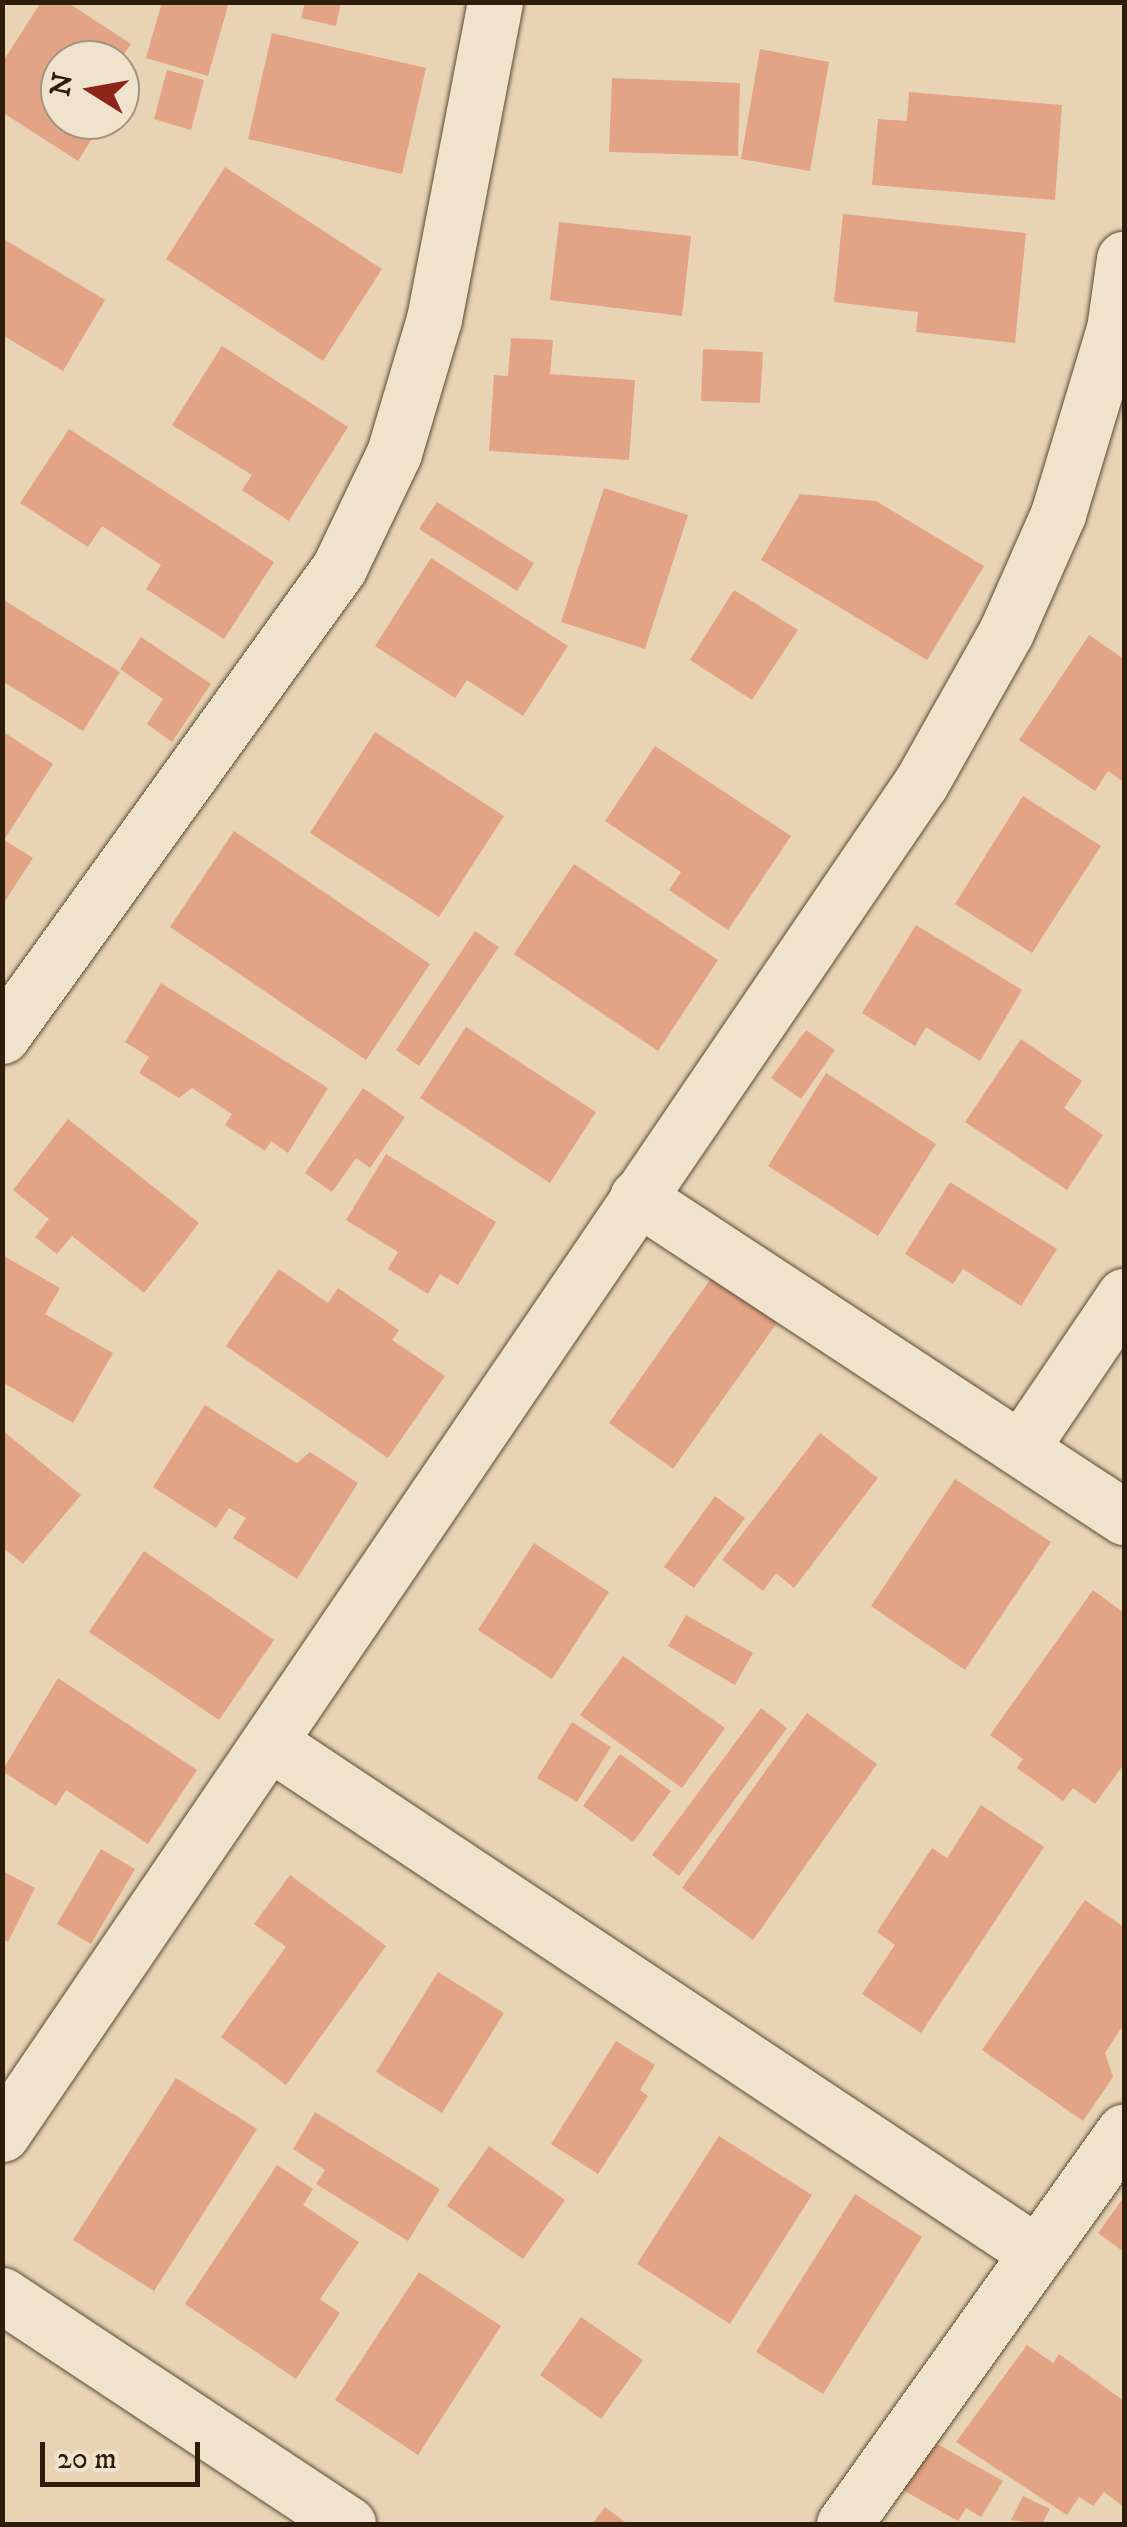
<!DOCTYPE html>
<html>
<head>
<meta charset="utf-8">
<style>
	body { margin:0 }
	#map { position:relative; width:1127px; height:2527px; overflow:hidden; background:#e8d4b4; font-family:"IM FELL DW Pica",serif }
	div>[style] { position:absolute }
	.building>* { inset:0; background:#e2a484 }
	.roads { filter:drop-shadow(0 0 2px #5d4b36) drop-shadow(0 0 2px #5d4b36) }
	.minor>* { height:55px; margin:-27.5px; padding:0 27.5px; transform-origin:27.5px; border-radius:27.5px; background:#f0e3ce }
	span { translate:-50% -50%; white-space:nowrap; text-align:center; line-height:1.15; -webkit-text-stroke:8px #f0e3ce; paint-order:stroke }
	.frame { position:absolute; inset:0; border:5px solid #2f1d0c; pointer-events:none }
	.north { position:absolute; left:40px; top:40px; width:100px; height:100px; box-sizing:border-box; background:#f0e3ce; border:2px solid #a39480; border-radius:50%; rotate:281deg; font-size:28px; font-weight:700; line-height:40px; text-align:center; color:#2f1d0c }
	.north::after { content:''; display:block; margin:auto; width:35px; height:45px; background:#8f2418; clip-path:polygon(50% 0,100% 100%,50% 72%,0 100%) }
	.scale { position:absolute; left:40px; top:2442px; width:160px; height:45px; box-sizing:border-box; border:5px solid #2f1d0c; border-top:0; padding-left:12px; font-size:30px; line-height:35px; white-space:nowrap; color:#2f1d0c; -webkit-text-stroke:8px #f0e3ce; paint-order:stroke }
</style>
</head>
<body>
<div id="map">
	<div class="building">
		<i style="clip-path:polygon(41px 2px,67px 2px,131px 44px,120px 60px,60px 60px,60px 120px,104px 120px,78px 161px,2px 112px,2px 63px)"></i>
		<i style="clip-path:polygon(162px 2px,229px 2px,208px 76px,146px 58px)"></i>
		<i style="clip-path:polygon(305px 2px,341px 2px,336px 26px,301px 18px)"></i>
		<i style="clip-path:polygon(272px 33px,426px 68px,402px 174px,248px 139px)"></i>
		<i style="clip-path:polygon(760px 49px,829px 62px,810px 171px,741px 159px)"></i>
		<i style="clip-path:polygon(167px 70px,204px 80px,191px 130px,154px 119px)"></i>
		<i style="clip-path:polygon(612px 78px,740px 83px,738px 156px,609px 152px)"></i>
		<i style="clip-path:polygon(909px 92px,1062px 105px,1055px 200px,872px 185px,878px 119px,907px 121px)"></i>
		<i style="clip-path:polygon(225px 167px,382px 269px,323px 361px,166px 259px)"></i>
		<i style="clip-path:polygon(843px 214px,1026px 233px,1015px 343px,916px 332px,918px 312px,834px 302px)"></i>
		<i style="clip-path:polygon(559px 222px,691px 236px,682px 316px,550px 300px)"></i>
		<i style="clip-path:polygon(2px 238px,105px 300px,63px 371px,2px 335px)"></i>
		<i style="clip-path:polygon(511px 338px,553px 340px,550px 374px,635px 380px,629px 460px,489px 451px,494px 375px,508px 376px)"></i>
		<i style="clip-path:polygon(222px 346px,348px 427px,289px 521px,242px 490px,252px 475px,172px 425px)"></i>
		<i style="clip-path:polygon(703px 349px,763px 352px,760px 403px,701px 401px)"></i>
		<i style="clip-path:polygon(69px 429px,274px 562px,224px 639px,146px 589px,161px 565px,102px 526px,88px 547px,20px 503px)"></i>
		<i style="clip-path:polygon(604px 488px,688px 515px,645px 649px,561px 622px)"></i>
		<i style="clip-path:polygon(800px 494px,876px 501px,984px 566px,927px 660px,761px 560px)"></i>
		<i style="clip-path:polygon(437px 502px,534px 563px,517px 591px,419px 529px)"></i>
		<i style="clip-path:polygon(431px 558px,568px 646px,523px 716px,467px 680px,455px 698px,375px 646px)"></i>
		<i style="clip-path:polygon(734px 590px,798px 630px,752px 700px,690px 660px)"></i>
		<i style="clip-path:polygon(2px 599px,120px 672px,83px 731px,2px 681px)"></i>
		<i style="clip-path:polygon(1089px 635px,1124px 659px,1124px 782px,1108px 771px,1095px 791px,1019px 740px)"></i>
		<i style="clip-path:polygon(141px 637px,211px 684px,172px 742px,147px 724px,163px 699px,120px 669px)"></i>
		<i style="clip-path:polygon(2px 731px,53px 764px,4px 840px,33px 858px,5px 901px,2px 899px)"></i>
		<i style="clip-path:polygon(375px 732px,504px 816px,439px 917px,310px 833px)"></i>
		<i style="clip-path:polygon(655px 746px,791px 836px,728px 930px,669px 890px,681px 872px,605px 821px)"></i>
		<i style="clip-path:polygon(1023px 796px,1101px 846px,1032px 953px,955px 904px)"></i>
		<i style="clip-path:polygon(234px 831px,430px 964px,366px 1060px,170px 927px)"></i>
		<i style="clip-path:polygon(574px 864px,718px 960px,658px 1051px,514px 954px)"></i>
		<i style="clip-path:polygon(916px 925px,1022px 990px,980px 1061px,926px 1027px,915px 1046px,862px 1013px)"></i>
		<i style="clip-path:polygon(475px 931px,499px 947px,419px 1066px,396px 1050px)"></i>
		<i style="clip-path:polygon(161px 983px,328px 1088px,288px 1153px,271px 1141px,265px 1151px,225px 1125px,232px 1114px,192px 1088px,179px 1098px,139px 1073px,149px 1057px,125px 1042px)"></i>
		<i style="clip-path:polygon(466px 1027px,596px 1112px,550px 1183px,420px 1098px)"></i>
		<i style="clip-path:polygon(806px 1030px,835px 1050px,801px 1099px,771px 1078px)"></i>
		<i style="clip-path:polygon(1021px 1039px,1082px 1081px,1064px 1108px,1103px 1135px,1067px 1190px,965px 1122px)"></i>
		<i style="clip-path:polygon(826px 1073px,936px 1144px,878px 1236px,768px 1166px)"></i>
		<i style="clip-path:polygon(363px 1088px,405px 1117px,370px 1168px,356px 1158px,332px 1192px,305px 1173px)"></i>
		<i style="clip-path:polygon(68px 1119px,199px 1223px,144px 1293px,72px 1236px,57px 1254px,35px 1237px,49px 1219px,13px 1190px)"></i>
		<i style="clip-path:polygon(386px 1154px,496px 1222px,458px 1285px,440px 1274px,428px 1294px,388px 1269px,398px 1252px,346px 1220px)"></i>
		<i style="clip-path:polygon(950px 1182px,1057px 1249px,1021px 1306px,963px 1269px,953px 1284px,905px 1254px)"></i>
		<i style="clip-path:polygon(2px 1255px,60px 1288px,45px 1314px,113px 1353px,73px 1423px,2px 1382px)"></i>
		<i style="clip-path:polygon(279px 1269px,328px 1303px,338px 1288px,399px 1330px,392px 1340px,445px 1376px,388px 1458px,226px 1346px)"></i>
		<i style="clip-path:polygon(712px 1277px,777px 1323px,673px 1469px,609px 1423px)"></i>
		<i style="clip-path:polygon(205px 1405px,297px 1463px,310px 1452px,358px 1483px,297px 1579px,233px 1538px,246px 1518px,229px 1508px,216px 1528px,153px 1487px)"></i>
		<i style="clip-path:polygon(2px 1430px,81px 1495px,23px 1564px,2px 1547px)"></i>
		<i style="clip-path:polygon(820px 1433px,878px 1478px,794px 1588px,776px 1573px,763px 1591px,722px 1560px)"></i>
		<i style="clip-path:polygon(955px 1479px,1051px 1542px,965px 1670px,871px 1606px)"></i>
		<i style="clip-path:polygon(715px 1496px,745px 1518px,694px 1588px,664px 1567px)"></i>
		<i style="clip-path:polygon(534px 1543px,609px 1592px,552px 1679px,478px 1630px)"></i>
		<i style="clip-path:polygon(144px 1551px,274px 1640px,219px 1720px,89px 1632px)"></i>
		<i style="clip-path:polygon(1093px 1590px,1124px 1613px,1124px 1764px,1095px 1804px,1073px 1788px,1063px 1801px,1017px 1768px,1023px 1759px,990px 1735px)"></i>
		<i style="clip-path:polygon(686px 1615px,753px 1653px,735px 1685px,668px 1646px)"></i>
		<i style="clip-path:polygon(623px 1656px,725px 1728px,682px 1788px,580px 1715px)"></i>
		<i style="clip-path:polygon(58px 1678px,197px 1770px,148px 1844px,66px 1790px,56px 1806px,2px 1771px)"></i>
		<i style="clip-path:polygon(761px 1708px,787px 1728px,679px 1876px,652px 1855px)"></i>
		<i style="clip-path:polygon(807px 1713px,877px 1764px,753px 1940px,682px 1888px)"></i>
		<i style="clip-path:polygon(572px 1722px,611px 1747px,577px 1802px,537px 1778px)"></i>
		<i style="clip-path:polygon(620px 1754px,671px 1791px,633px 1842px,583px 1806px)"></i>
		<i style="clip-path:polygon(981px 1805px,1044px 1847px,921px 2033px,862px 1994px,895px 1945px,877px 1932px,932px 1848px,947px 1858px)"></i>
		<i style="clip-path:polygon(101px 1849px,135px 1869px,91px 1944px,57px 1924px)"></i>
		<i style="clip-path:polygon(2px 1871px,35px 1888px,8px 1942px,2px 1939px)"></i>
		<i style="clip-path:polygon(290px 1875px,386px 1946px,286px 2085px,221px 2037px,286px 1947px,254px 1924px)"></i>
		<i style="clip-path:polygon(1085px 1900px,1124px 1927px,1124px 2024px,1105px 2053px,1113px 2077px,1083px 2121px,982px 2050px)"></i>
		<i style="clip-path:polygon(438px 1972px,504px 2013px,442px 2113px,376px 2072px)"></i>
		<i style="clip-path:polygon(616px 2041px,655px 2065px,640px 2090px,648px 2096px,598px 2174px,551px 2144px)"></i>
		<i style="clip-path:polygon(176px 2078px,257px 2129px,154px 2291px,73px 2240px)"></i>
		<i style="clip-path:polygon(315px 2112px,440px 2189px,408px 2241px,316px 2184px,325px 2170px,293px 2149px)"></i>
		<i style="clip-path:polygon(719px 2136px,812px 2195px,730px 2324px,637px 2264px)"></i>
		<i style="clip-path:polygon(489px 2146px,565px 2200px,523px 2259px,447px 2206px)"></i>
		<i style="clip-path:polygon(277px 2165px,313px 2189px,303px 2205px,359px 2242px,320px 2299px,340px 2313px,296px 2379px,185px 2304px)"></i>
		<i style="clip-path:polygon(855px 2194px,922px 2237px,823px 2394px,756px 2352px)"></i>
		<i style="clip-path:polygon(1124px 2197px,1124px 2252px,1098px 2233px)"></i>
		<i style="clip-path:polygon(419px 2272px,501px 2326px,418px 2455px,335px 2400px)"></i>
		<i style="clip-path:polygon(581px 2317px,643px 2360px,601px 2419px,540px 2375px)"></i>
		<i style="clip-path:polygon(1027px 2345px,1053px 2363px,1059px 2354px,1124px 2401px,1124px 2507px,1104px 2492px,1093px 2506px,1079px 2497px,1067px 2515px,956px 2442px)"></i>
		<i style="clip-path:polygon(923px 2436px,1003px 2481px,981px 2517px,966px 2508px,958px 2521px,894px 2485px)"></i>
		<i style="clip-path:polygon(1023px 2496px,1050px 2509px,1042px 2524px,1011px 2520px)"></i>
		<i style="clip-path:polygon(605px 2507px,628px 2524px,592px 2524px)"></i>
	</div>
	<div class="roads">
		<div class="minor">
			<i style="left:2px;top:1036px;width:577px;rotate:-54.24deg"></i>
			<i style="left:339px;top:568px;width:127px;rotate:-64.4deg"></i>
			<i style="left:394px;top:453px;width:140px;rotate:-73.4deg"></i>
			<i style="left:434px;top:319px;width:323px;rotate:-79.1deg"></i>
			<i style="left:637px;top:1197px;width:583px;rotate:33.31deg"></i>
			<i style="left:1021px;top:1448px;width:184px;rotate:-55.9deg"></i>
			<i style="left:272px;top:1744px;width:919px;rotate:33.64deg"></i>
			<i style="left:2px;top:2134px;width:1634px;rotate:-55.78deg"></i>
			<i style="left:921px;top:783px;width:173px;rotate:-60.6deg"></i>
			<i style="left:1006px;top:632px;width:129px;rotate:-66.2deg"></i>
			<i style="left:1058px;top:514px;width:193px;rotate:-73.2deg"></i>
			<i style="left:1114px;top:329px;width:71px;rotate:-81.9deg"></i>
			<i style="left:2px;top:2295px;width:415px;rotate:33.5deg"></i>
			<i style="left:844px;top:2524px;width:482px;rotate:-54.5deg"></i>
		</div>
	</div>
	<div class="frame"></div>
	<div class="north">N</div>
	<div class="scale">20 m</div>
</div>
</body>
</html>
